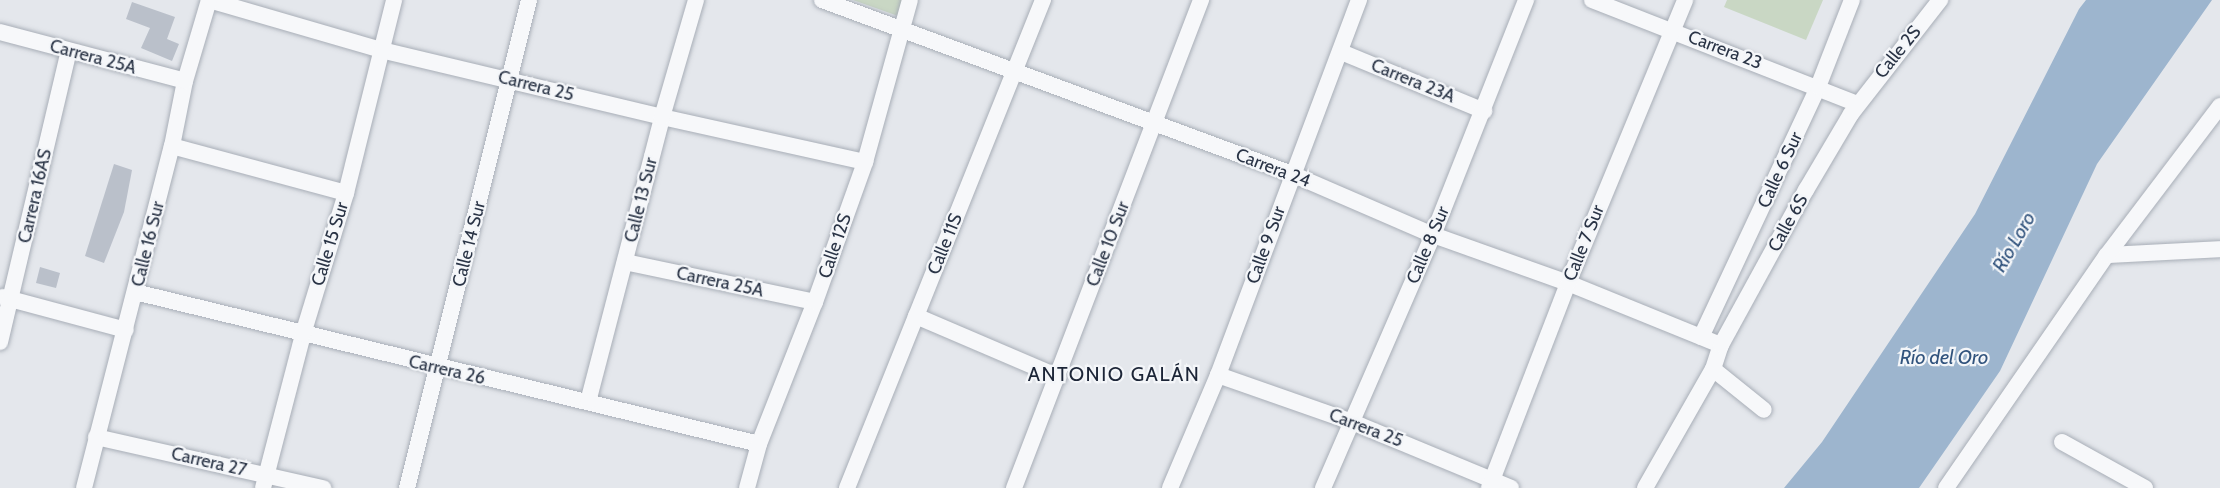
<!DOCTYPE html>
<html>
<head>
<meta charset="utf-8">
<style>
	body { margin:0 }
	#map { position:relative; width:2220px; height:488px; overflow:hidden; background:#e4e7ec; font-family:Cabin,sans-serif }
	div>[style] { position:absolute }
	.green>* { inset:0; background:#c9d7c4 }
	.water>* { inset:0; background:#9db5ce }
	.building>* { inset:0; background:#bac0ca }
	.roads { filter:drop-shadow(0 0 2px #a8aeb7) drop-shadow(0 0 2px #a8aeb7) }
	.minor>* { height:16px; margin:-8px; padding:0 8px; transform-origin:8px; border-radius:8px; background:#f7f8fa }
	span { translate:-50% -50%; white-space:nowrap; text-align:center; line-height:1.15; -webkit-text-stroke:4.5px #f4f6f9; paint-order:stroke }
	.street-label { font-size:18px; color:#2a3446 }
	.water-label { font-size:20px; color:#31537d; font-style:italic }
	.neighbourhood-label { font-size:20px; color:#1c2537; letter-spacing:1.5px }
</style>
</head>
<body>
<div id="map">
	<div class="green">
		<i style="clip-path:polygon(853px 0,902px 0,898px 16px)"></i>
		<i style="clip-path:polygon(1727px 0,1823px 0,1806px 40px,1724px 7px)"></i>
	</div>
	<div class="water">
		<i style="clip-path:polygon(2086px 0,2212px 0,2097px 164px,2000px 371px,1919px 488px,1784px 488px,1822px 442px,1975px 214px,2079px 9px)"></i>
	</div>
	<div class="building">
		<i style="clip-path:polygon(132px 2px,175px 17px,167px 39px,179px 44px,172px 61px,141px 48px,150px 28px,126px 19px)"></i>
		<i style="clip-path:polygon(114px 164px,132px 170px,124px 212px,104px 263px,85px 256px)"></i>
		<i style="clip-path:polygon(40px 267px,60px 273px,56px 288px,36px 283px)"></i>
	</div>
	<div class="roads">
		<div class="minor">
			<i style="left:209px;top:0;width:179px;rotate:16.2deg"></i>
			<i style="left:381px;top:50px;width:289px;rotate:13.4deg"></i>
			<i style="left:662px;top:117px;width:208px;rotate:12.5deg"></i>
			<i style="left:822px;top:0;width:501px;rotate:20.32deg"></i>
			<i style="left:1292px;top:174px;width:154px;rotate:23.4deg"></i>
			<i style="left:1433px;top:235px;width:143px;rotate:19.6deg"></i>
			<i style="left:1568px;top:283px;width:165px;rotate:22.1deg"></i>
			<i style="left:1592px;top:0;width:285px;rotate:21.4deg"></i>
			<i style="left:0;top:32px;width:191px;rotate:14.8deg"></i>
			<i style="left:1341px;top:52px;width:155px;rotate:22.4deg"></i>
			<i style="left:172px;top:146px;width:180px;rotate:15.1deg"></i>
			<i style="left:2107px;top:255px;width:113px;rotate:-3deg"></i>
			<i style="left:625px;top:262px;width:194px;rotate:11.9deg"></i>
			<i style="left:135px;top:292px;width:642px;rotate:13.69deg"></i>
			<i style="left:3px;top:297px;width:127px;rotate:15deg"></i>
			<i style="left:916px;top:316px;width:155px;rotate:23.2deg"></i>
			<i style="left:1701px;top:337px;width:276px;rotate:-64.9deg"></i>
			<i style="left:1818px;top:87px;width:93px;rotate:-68.7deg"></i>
			<i style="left:0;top:342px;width:299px;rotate:-76.7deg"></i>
			<i style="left:1713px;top:369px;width:65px;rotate:38.8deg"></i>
			<i style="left:1218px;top:375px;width:142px;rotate:19.3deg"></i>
			<i style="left:1352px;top:422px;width:172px;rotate:22.5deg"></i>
			<i style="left:588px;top:402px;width:294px;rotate:-75.4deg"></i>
			<i style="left:662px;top:117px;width:122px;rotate:-73.8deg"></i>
			<i style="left:96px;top:437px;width:233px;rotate:12.7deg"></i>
			<i style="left:2062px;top:442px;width:95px;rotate:29deg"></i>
			<i style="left:84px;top:488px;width:353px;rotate:-75.6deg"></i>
			<i style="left:172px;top:146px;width:66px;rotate:-78.7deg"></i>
			<i style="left:185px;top:81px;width:84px;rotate:-73.5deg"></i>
			<i style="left:263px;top:488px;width:159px;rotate:-75.4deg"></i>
			<i style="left:303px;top:334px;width:147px;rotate:-73deg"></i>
			<i style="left:346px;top:193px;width:199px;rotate:-76deg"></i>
			<i style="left:407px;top:488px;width:503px;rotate:-75.96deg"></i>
			<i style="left:747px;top:488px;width:46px;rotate:-74.7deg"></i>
			<i style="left:759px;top:444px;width:153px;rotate:-68.5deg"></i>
			<i style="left:815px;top:302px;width:149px;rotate:-70.3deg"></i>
			<i style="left:865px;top:162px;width:168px;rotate:-74.5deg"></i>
			<i style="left:847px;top:488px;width:526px;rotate:-68.12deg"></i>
			<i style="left:1014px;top:488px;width:523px;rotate:-69.03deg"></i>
			<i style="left:1170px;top:488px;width:123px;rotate:-67deg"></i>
			<i style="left:1218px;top:375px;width:401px;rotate:-69.4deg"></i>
			<i style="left:1323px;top:488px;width:276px;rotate:-66.5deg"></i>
			<i style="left:1433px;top:235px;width:253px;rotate:-68.4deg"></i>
			<i style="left:1489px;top:488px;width:220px;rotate:-68.9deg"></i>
			<i style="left:1568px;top:283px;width:306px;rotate:-67.5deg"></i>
			<i style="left:1645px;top:488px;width:137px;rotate:-60.3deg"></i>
			<i style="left:1713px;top:369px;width:25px;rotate:-72deg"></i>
			<i style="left:1721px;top:345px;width:177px;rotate:-61.3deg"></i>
			<i style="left:1806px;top:190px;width:88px;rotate:-59.4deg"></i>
			<i style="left:1851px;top:114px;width:145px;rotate:-52deg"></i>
			<i style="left:1946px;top:488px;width:283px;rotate:-55.4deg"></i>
			<i style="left:2107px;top:255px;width:187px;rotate:-52.8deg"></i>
		</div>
	</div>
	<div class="street-label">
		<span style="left:1725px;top:50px;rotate:21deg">Carrera 23</span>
		<span style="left:1898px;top:52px;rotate:-51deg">Calle 2S</span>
		<span style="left:93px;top:57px;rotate:15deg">Carrera 25A</span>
		<span style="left:1413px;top:81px;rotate:22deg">Carrera 23A</span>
		<span style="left:536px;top:86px;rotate:14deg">Carrera 25</span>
		<span style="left:1273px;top:168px;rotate:21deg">Carrera 24</span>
		<span style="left:1780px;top:170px;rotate:-65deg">Calle 6 Sur</span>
		<span style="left:35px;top:196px;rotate:-77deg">Carrera 16AS</span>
		<span style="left:641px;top:200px;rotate:-76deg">Calle 13 Sur</span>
		<span style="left:1788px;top:223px;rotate:-61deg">Calle 6S</span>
		<span style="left:1584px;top:243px;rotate:-68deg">Calle 7 Sur</span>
		<span style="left:148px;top:244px;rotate:-76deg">Calle 16 Sur</span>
		<span style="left:330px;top:244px;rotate:-73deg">Calle 15 Sur</span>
		<span style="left:469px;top:244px;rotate:-76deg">Calle 14 Sur</span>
		<span style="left:945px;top:244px;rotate:-68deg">Calle 11S</span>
		<span style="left:1108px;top:244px;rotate:-69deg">Calle 10 Sur</span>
		<span style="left:1266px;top:245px;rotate:-70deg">Calle 9 Sur</span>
		<span style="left:1428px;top:245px;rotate:-67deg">Calle 8 Sur</span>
		<span style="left:835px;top:246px;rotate:-71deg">Calle 12S</span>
		<span style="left:720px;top:282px;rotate:12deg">Carrera 25A</span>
		<span style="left:447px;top:370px;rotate:13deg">Carrera 26</span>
		<span style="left:1366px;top:428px;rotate:21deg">Carrera 25</span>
		<span style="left:209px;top:462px;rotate:13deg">Carrera 27</span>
	</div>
	<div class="water-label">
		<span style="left:2014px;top:242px;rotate:-60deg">Río Loro</span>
		<span style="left:1944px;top:357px">Río del Oro</span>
	</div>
	<div class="neighbourhood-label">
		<span style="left:1114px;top:374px">ANTONIO GALÁN</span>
	</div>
</div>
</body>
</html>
